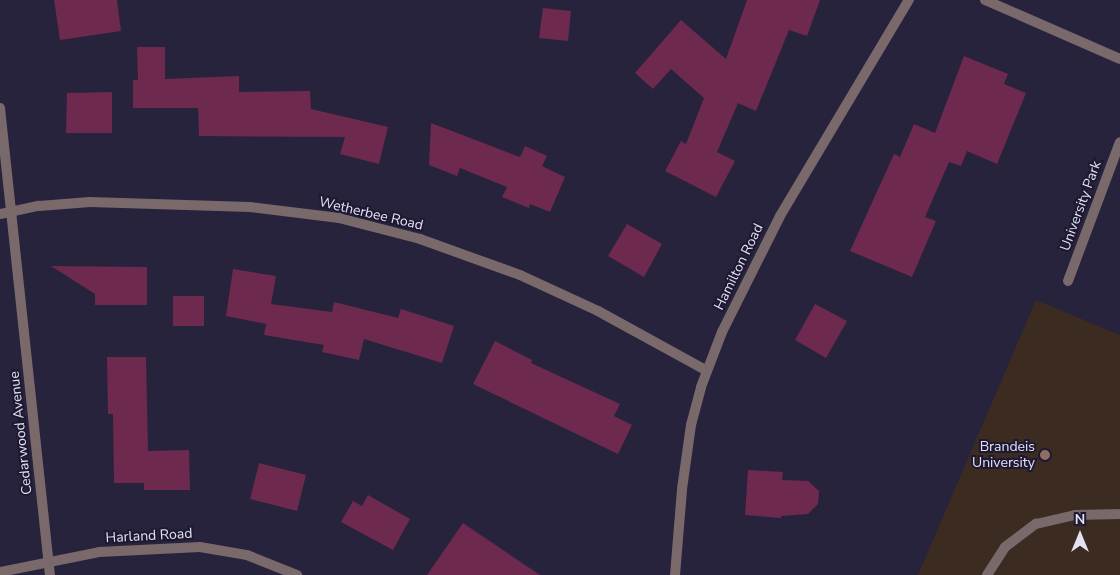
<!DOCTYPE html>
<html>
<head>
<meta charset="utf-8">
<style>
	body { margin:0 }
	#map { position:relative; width:1120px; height:575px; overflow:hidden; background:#27233d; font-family:"Nunito Sans",sans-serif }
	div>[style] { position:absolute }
	.education>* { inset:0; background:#3b2b20 }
	.building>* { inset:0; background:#6d294e }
	.service>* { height:10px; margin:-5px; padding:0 5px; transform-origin:5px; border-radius:5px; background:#79696b }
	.minor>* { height:10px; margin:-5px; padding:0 5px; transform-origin:5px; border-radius:5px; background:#79696b }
	.dots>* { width:14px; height:14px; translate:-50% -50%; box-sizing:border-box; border:2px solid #1e1932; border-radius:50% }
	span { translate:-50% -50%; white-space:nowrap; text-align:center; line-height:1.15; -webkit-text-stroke:4px #1e1932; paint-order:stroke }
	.street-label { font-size:14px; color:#e3e1f3 }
	.poi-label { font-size:14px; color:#e3e1f3 }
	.right { translate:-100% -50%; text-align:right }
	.north { position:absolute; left:1055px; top:510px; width:50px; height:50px; -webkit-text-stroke:4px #1e1932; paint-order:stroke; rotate:0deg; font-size:14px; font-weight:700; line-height:20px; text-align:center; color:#e3e1f3 }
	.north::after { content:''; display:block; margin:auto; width:18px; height:22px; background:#e3e1f3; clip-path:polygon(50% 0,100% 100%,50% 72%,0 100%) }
</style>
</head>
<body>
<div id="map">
	<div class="education">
		<i style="clip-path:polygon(1036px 300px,1120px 335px,1120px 575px,918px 575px)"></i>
	</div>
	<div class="building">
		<i style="clip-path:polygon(54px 0,117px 0,121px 31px,60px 40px)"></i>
		<i style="clip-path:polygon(747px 0,820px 0,807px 36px,789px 30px,756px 111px,738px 103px,717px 152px,735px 161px,716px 197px,665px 171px,681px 141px,686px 144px,704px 98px,671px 69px,653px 89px,635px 73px,681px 20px,726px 59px)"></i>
		<i style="clip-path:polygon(543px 8px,571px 11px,568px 41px,539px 38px)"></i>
		<i style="clip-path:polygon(137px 47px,165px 47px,165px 79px,239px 76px,239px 92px,310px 91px,311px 109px,388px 127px,379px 164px,340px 154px,345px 137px,199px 136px,198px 108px,133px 108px,133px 80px,138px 80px)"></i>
		<i style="clip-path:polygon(964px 56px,1008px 74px,1004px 84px,1026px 93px,997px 164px,967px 151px,961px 166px,949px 162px,925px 217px,936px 221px,912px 277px,850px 251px,894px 154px,900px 157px,914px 124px,935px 133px)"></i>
		<i style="clip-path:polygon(112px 92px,112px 133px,66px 133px,67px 93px)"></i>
		<i style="clip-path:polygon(431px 123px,520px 157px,525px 146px,547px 156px,542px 166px,565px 177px,550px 212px,530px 204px,529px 208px,502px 197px,507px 187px,460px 168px,457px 176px,429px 165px)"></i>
		<i style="clip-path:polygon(627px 224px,662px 244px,644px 277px,608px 256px)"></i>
		<i style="clip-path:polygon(51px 266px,147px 267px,147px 305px,95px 305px,95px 294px)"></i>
		<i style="clip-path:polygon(233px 269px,276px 276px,271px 304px,332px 312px,334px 302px,398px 318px,401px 309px,454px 326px,442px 363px,364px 339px,359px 360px,322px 352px,324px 345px,264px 335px,266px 324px,226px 316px)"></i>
		<i style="clip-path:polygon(173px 296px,204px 296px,204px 326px,173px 326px)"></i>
		<i style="clip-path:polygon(815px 304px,847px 321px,826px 358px,795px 340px)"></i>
		<i style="clip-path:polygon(495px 341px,532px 360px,531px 363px,620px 404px,614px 416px,632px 425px,618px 454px,473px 384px)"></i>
		<i style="clip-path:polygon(107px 357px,146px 357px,148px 451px,189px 450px,190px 490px,144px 490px,144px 483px,114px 483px,113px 414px,108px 414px)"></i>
		<i style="clip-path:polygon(259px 463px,306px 475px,297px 511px,250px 499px)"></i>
		<i style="clip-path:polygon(748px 470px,783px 472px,782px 480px,808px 481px,819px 491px,818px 504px,808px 514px,781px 516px,781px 518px,745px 515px)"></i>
		<i style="clip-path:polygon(368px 495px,410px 519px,393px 550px,341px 522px,353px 501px,362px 506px)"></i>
		<i style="clip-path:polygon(463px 523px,540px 575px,427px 575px)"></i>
	</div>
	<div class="service">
		<i style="left:1068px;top:281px;width:148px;rotate:-69.5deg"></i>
		<i style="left:987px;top:575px;width:33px;rotate:-57deg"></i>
		<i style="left:1005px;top:547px;width:39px;rotate:-37deg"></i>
		<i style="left:1036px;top:524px;width:40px;rotate:-13deg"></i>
		<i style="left:1075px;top:515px;width:45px;rotate:-1.3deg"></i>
	</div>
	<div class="minor">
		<i style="left:985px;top:0;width:147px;rotate:23.6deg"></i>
		<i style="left:0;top:108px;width:470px;rotate:83.9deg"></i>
		<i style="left:0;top:214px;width:40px;rotate:-12deg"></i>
		<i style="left:39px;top:206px;width:51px;rotate:-4.5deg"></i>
		<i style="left:90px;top:202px;width:160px;rotate:1.8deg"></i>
		<i style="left:250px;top:207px;width:90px;rotate:7deg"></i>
		<i style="left:339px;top:218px;width:84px;rotate:14.5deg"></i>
		<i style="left:420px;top:239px;width:106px;rotate:19.8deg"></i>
		<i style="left:520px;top:275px;width:86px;rotate:24.8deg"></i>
		<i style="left:598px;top:311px;width:124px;rotate:28.8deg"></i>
		<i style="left:0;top:572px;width:101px;rotate:-11.4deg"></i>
		<i style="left:99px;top:552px;width:101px;rotate:-2.8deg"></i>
		<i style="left:200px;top:547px;width:48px;rotate:9.7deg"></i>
		<i style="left:247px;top:555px;width:54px;rotate:21.8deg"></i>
		<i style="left:675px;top:575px;width:86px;rotate:-85.3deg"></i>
		<i style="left:682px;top:489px;width:65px;rotate:-82deg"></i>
		<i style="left:691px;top:425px;width:39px;rotate:-75deg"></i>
		<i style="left:701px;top:387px;width:59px;rotate:-69.1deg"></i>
		<i style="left:722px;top:332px;width:130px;rotate:-63.4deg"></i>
		<i style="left:780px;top:216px;width:252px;rotate:-59.2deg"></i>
	</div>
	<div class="dots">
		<i style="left:1045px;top:455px;background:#8d6e63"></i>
	</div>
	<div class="street-label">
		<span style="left:1081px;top:206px;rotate:-70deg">University Park</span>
		<span style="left:371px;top:214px;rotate:13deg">Wetherbee Road</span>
		<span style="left:739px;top:267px;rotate:-64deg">Hamilton Road</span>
		<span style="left:21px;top:433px;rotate:-96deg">Cedarwood Avenue</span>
		<span style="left:149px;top:536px;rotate:-3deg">Harland Road</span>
	</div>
	<div class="poi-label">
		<span class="right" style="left:1035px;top:455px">Brandeis<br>University</span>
	</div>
	<div class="north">N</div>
</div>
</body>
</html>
